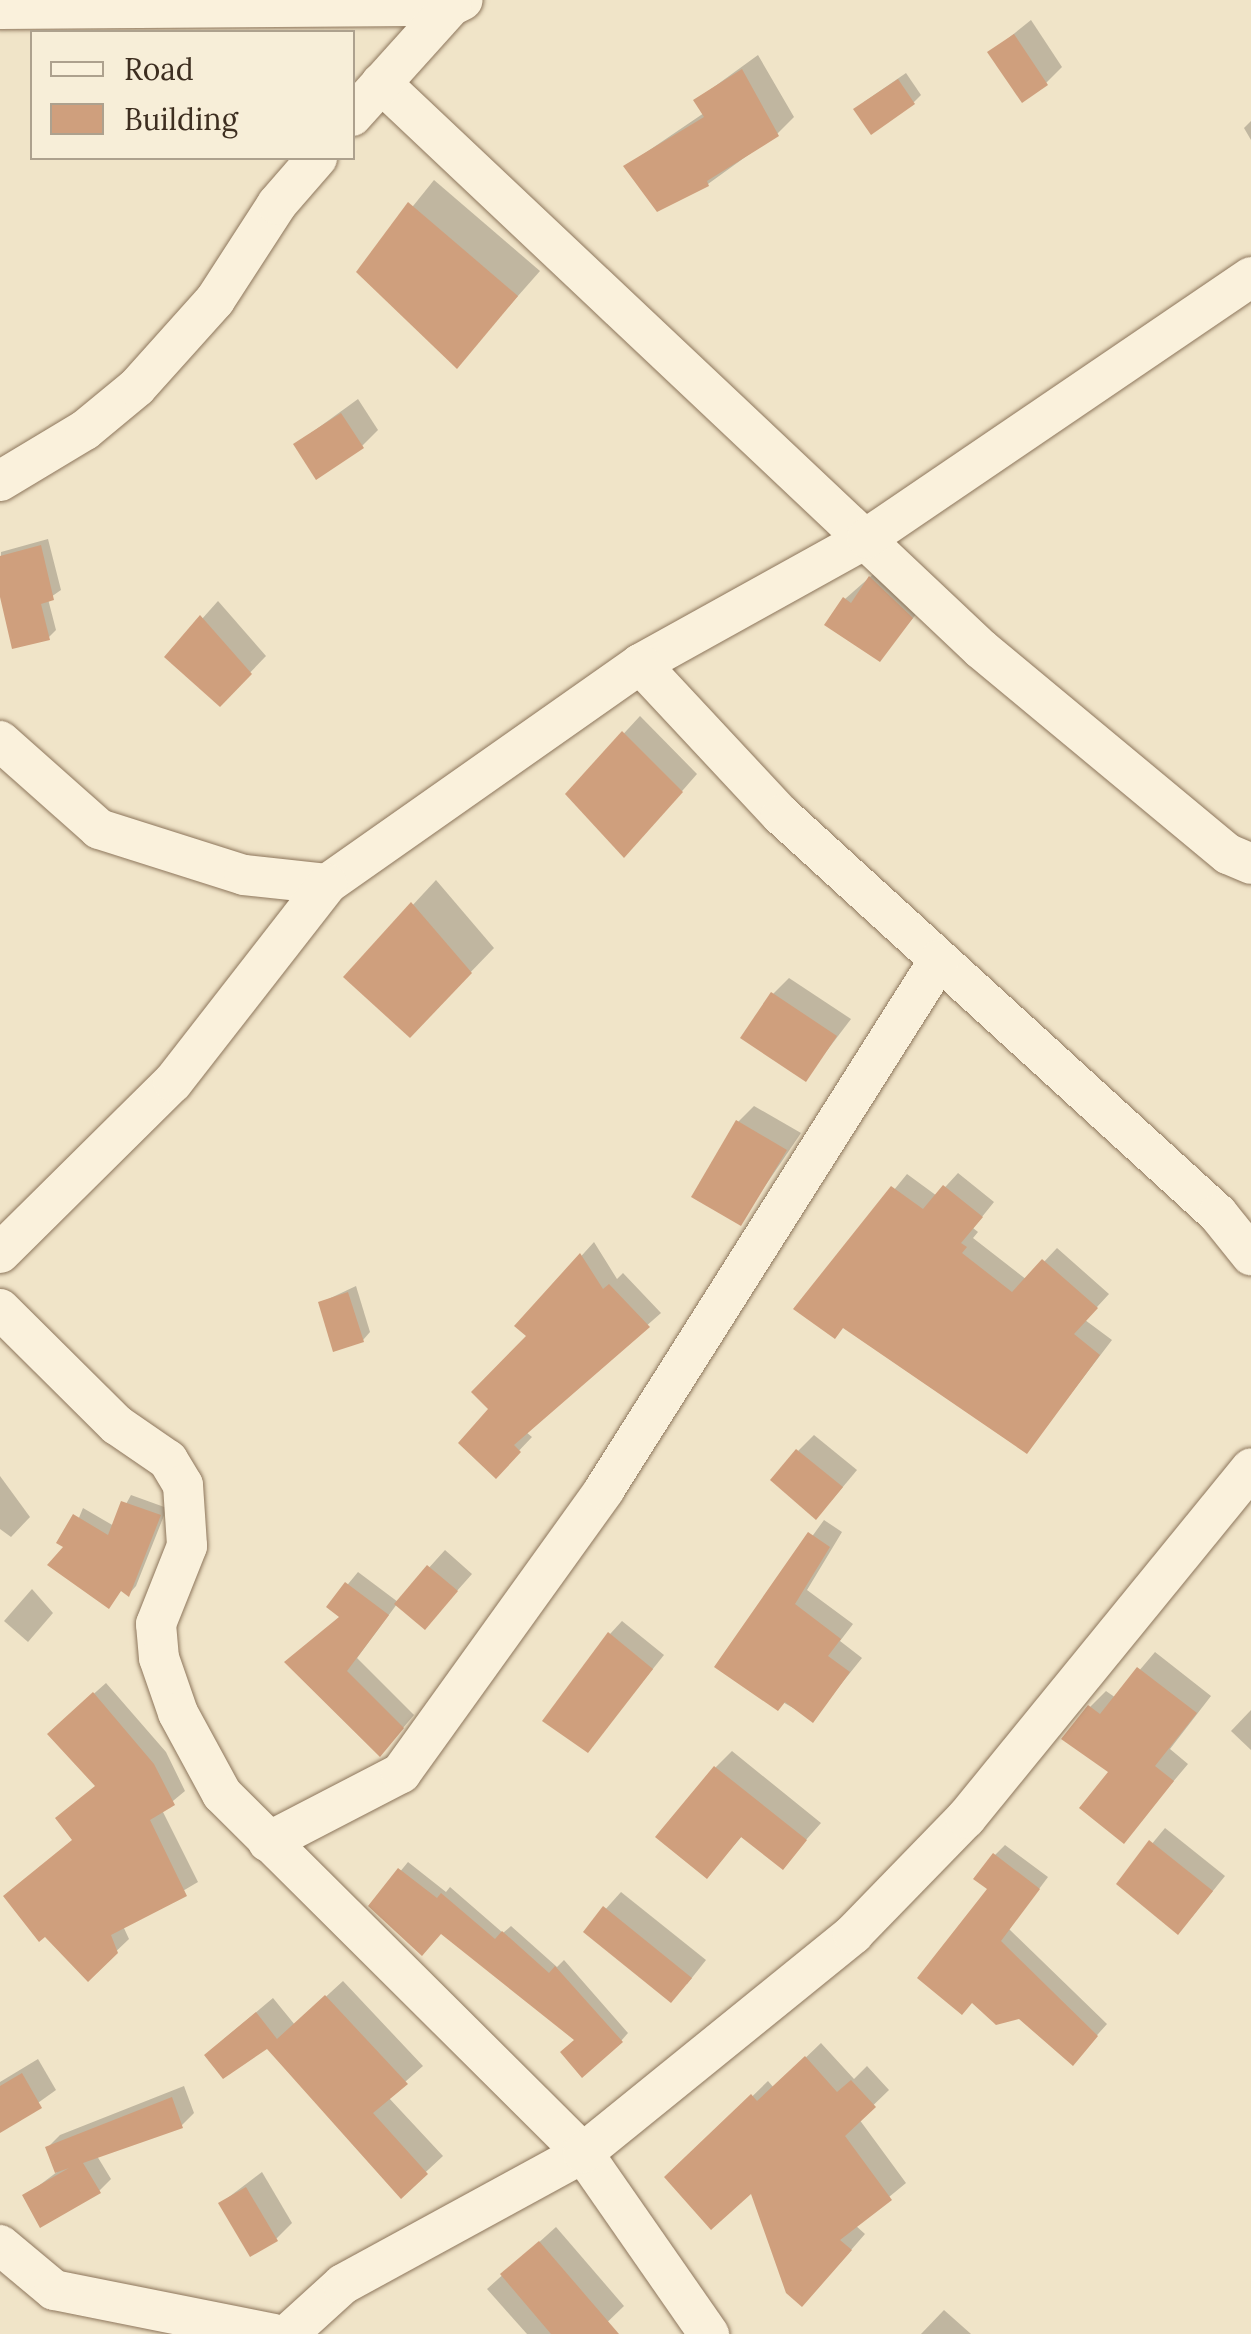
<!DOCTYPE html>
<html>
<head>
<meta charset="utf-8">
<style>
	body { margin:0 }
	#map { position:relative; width:1251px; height:2334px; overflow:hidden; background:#f0e4c8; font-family:Lora,serif }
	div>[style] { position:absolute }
	.shadow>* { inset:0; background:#0003 }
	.building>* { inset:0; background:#cf9f7d }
	.roads { filter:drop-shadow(0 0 2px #8d765c) drop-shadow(0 0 2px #8d765c) }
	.street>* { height:40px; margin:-20px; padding:0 20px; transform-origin:20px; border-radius:20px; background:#faf1dc }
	span { translate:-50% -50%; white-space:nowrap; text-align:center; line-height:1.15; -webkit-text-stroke:9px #f7eed8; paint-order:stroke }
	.legend { position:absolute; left:30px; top:30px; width:325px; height:130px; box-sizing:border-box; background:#f7eed8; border:2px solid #ada18e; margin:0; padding:12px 18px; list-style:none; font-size:30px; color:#3d2e20 }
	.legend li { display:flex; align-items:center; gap:20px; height:50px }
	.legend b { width:50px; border:2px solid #ada18e }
</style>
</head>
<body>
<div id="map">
	<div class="shadow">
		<i style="clip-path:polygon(1031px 20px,1062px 67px,1046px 83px,991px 52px)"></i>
		<i style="clip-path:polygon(758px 55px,794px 117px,777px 134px,708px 184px,626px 166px,704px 113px,696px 100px)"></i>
		<i style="clip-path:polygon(906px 73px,921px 95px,914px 102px,864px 102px)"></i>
		<i style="clip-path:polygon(1251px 121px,1251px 140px,1244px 128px)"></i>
		<i style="clip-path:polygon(434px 180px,540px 271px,457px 365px,360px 272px)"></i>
		<i style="clip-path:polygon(358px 399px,378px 430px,362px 446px,296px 444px)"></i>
		<i style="clip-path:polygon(48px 539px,61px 590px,48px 599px,56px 630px,48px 638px,0 586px,1px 552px)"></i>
		<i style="clip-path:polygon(887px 562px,928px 600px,879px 659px,845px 599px)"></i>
		<i style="clip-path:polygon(218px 601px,266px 656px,220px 704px,168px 657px)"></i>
		<i style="clip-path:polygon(640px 716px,697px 774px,640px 839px,568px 794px)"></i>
		<i style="clip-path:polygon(436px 880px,494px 948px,433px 1011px,347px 976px)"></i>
		<i style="clip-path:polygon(789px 978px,851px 1019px,806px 1078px,773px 994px)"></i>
		<i style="clip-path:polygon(754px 1106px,801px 1133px,740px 1223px,738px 1122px)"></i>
		<i style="clip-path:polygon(958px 1173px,994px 1202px,973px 1228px,978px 1232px,973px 1238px,1027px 1280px,1057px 1248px,1109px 1294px,1085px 1320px,1112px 1340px,1027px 1451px,844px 1326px,797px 1309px,907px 1174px,937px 1196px)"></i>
		<i style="clip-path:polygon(594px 1242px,617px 1279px,623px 1273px,661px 1313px,526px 1432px,532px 1437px,496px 1475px,492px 1409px,529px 1336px,518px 1326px)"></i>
		<i style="clip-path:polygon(356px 1286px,370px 1332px,363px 1340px,320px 1303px)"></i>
		<i style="clip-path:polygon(814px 1435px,857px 1470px,832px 1500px,798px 1451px)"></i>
		<i style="clip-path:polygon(0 1476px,30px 1517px,11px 1537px,0 1529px)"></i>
		<i style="clip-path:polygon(131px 1495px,167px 1508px,136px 1586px,129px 1594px,122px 1589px,109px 1606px,67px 1547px,83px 1508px,114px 1526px)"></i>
		<i style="clip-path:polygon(824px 1520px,842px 1532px,807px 1590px,853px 1624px,840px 1641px,862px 1658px,813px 1719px,718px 1666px)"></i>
		<i style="clip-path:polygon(445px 1550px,472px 1574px,440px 1610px,397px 1604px,357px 1658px,414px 1715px,391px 1742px,288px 1662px,342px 1615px,330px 1606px,358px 1572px,398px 1602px)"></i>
		<i style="clip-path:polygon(32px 1589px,53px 1613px,28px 1642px,4px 1621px)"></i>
		<i style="clip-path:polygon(622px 1621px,664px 1655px,588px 1750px,610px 1634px)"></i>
		<i style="clip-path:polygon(1155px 1652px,1211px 1696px,1170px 1749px,1188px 1764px,1124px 1840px,1112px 1772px,1090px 1707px,1106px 1691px,1116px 1698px)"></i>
		<i style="clip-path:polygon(106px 1683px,166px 1752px,185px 1791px,162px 1810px,198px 1882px,123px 1926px,129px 1939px,88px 1978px,74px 1839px,97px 1785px,62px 1722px)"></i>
		<i style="clip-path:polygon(1251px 1710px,1251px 1750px,1231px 1731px)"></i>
		<i style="clip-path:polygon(732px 1751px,821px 1823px,782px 1867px,743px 1835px,707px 1876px,716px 1767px)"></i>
		<i style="clip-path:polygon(1165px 1828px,1225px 1876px,1191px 1918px,1119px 1884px)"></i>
		<i style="clip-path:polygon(1005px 1845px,1048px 1877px,1009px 1929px,1107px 2024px,1082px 2052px,1019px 2016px,973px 2001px,995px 1855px)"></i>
		<i style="clip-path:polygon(408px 1862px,446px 1892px,450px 1887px,503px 1933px,511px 1926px,557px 1967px,564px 1960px,628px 2033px,621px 2041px,577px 2039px,441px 1931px,372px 1906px)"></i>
		<i style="clip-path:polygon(621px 1892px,706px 1960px,687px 1984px,586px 1931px)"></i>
		<i style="clip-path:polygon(343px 1981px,423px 2066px,388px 2097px,443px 2156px,401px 2195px,268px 2045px,224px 2039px,273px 1998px,295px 2025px)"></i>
		<i style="clip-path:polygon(821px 2043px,854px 2079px,867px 2066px,889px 2090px,859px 2119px,906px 2183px,855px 2225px,865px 2234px,817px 2289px,753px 2190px,668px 2178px,768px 2081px,774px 2088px)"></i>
		<i style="clip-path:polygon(38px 2059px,56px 2090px,0 2130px,0 2082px)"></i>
		<i style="clip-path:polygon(184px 2086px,194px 2113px,182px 2125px,97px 2156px,111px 2179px,99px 2191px,25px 2196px,57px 2172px,48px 2147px,60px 2135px)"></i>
		<i style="clip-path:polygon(262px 2172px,292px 2223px,276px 2239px,221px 2203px)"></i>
		<i style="clip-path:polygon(556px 2227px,624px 2306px,595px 2334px,527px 2334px,487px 2289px)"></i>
		<i style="clip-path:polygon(944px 2310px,971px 2334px,921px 2334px)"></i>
	</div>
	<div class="building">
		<i style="clip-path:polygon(1014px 34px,1048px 85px,1022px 103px,987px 52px)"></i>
		<i style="clip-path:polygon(742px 69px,779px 136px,707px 181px,709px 186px,657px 212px,623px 166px,704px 117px,693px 100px)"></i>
		<i style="clip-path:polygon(898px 79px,915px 104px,871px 135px,853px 109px)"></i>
		<i style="clip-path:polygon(408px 202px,518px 296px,457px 369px,356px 272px)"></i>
		<i style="clip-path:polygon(341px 413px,364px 448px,316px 480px,293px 444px)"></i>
		<i style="clip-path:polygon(41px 545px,54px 600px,41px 604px,50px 640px,12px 649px,0 597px,0 556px)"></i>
		<i style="clip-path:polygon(869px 576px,913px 618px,880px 662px,824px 625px,843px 597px,851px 603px)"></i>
		<i style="clip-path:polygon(200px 615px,252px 674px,220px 707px,164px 657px)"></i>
		<i style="clip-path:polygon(622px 731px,683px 792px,624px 858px,565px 794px)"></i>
		<i style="clip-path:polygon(411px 902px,472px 973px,410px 1038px,343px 977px)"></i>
		<i style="clip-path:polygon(771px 992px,837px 1036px,806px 1082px,740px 1038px)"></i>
		<i style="clip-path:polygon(736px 1120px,787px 1150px,741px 1226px,691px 1197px)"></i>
		<i style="clip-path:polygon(943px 1185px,983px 1217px,961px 1243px,967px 1247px,962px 1253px,1012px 1292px,1042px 1259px,1098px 1308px,1074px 1334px,1100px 1355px,1027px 1454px,843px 1328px,835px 1339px,793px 1309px,891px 1186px,923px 1209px)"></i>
		<i style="clip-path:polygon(580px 1253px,603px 1289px,609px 1284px,650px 1327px,514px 1445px,521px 1452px,496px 1479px,458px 1443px,488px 1409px,471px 1392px,526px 1336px,514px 1326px)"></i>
		<i style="clip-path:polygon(348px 1292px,364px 1342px,333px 1352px,318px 1302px)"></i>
		<i style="clip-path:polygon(796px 1449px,843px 1487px,816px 1520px,770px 1480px)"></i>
		<i style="clip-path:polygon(121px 1501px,161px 1515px,129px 1597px,121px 1591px,109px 1609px,47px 1565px,63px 1547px,56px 1543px,73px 1514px,108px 1535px)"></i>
		<i style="clip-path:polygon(808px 1532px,830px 1547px,795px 1604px,841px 1639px,828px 1656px,850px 1672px,813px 1723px,785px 1702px,778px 1711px,714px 1667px)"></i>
		<i style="clip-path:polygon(427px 1565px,458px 1591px,425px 1630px,394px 1604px)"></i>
		<i style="clip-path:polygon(345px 1582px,389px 1615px,347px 1671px,404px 1728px,380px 1757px,284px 1662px,339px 1617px,326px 1607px)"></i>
		<i style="clip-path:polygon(608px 1632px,653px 1669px,588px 1753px,542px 1721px)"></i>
		<i style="clip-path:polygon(1137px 1667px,1197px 1713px,1155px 1766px,1174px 1781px,1124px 1844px,1079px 1808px,1108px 1772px,1061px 1739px,1088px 1705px,1100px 1714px)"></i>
		<i style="clip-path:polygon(93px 1692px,154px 1764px,175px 1805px,150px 1820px,187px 1896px,111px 1935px,118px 1953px,88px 1982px,45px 1937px,39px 1942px,3px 1896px,72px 1840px,55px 1818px,95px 1786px,47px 1734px)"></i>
		<i style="clip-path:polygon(714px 1766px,807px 1840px,783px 1870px,741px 1837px,707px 1879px,655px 1837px)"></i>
		<i style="clip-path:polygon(1149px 1840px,1213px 1891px,1178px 1935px,1116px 1884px)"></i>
		<i style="clip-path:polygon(993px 1853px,1040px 1889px,1001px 1941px,1098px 2036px,1073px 2066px,1019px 2019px,996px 2025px,972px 2003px,962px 2015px,917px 1978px,987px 1889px,973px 1879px)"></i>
		<i style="clip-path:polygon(398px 1868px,437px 1898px,441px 1893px,495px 1939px,502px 1931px,549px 1973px,555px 1966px,623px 2042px,582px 2078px,560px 2052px,574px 2040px,441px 1934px,422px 1956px,368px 1906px)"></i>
		<i style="clip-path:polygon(603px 1906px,692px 1978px,671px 2003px,583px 1932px)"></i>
		<i style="clip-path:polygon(325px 1995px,408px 2084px,373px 2113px,428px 2174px,401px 2199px,267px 2049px,223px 2079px,204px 2055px,256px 2012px,277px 2039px)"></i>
		<i style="clip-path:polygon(805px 2056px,837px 2092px,851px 2080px,876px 2107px,845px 2136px,892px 2200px,840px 2240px,852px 2250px,802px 2307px,786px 2293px,751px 2194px,711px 2230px,664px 2177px,751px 2094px,757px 2101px)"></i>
		<i style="clip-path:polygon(22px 2073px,42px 2108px,0 2133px,0 2086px)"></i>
		<i style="clip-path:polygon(172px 2097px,183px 2128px,83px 2163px,101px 2193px,40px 2228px,22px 2195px,69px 2168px,55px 2173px,45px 2147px)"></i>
		<i style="clip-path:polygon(246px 2187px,278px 2241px,250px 2257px,218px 2203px)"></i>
		<i style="clip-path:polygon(539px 2241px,619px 2334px,551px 2334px,500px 2274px)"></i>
	</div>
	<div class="roads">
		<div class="street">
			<i style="left:0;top:9px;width:451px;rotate:-0.4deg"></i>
			<i style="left:451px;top:6px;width:13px;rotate:-27deg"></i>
			<i style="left:381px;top:83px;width:825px;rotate:43.33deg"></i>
			<i style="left:981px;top:649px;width:321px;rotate:39.7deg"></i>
			<i style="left:1228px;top:854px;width:25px;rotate:23deg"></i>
			<i style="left:352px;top:116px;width:148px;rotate:-48deg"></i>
			<i style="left:0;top:481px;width:99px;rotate:-31deg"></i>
			<i style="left:85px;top:430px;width:67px;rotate:-39.6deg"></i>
			<i style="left:137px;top:387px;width:117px;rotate:-48.1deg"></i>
			<i style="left:215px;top:300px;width:114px;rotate:-57.1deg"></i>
			<i style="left:277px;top:204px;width:61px;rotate:-49deg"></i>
			<i style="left:640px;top:664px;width:260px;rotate:-29deg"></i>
			<i style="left:867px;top:538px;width:464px;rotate:-34.2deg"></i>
			<i style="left:0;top:741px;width:132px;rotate:41.6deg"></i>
			<i style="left:99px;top:829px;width:152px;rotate:17.6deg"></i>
			<i style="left:244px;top:875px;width:83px;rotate:6.2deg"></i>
			<i style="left:327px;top:884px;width:383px;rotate:-35.1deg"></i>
			<i style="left:640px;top:664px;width:207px;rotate:47deg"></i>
			<i style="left:781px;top:815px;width:592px;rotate:42.4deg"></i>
			<i style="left:1218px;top:1214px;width:53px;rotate:51.2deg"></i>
			<i style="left:0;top:1253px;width:243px;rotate:-44.7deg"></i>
			<i style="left:173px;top:1082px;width:251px;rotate:-52.1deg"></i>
			<i style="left:0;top:1309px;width:165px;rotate:44.8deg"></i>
			<i style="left:117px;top:1425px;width:62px;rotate:34.5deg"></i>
			<i style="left:168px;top:1460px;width:29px;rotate:59deg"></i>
			<i style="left:183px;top:1485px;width:61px;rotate:86.2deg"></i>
			<i style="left:187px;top:1546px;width:84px;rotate:111.7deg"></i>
			<i style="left:156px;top:1624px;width:34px;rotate:85deg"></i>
			<i style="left:159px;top:1658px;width:58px;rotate:70.9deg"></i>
			<i style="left:178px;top:1713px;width:92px;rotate:61.5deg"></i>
			<i style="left:222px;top:1794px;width:509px;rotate:44.84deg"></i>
			<i style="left:583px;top:2153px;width:221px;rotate:55.2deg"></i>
			<i style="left:268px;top:1842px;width:150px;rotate:-27.4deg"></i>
			<i style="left:401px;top:1773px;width:348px;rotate:-54.3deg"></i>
			<i style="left:604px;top:1490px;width:627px;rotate:-57.7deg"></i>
			<i style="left:0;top:2245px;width:70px;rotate:39.8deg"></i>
			<i style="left:54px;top:2290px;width:224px;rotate:11.3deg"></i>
			<i style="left:288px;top:2334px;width:74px;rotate:-42.3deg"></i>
			<i style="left:343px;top:2284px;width:273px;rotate:-28.6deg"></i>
			<i style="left:583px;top:2153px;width:348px;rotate:-39deg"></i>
			<i style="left:853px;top:1934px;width:162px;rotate:-45.8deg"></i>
			<i style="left:966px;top:1818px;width:451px;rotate:-50.8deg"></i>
		</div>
	</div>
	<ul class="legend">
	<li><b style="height:12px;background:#faf1dc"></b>Road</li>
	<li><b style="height:28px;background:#cf9f7d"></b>Building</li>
	</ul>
</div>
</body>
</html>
